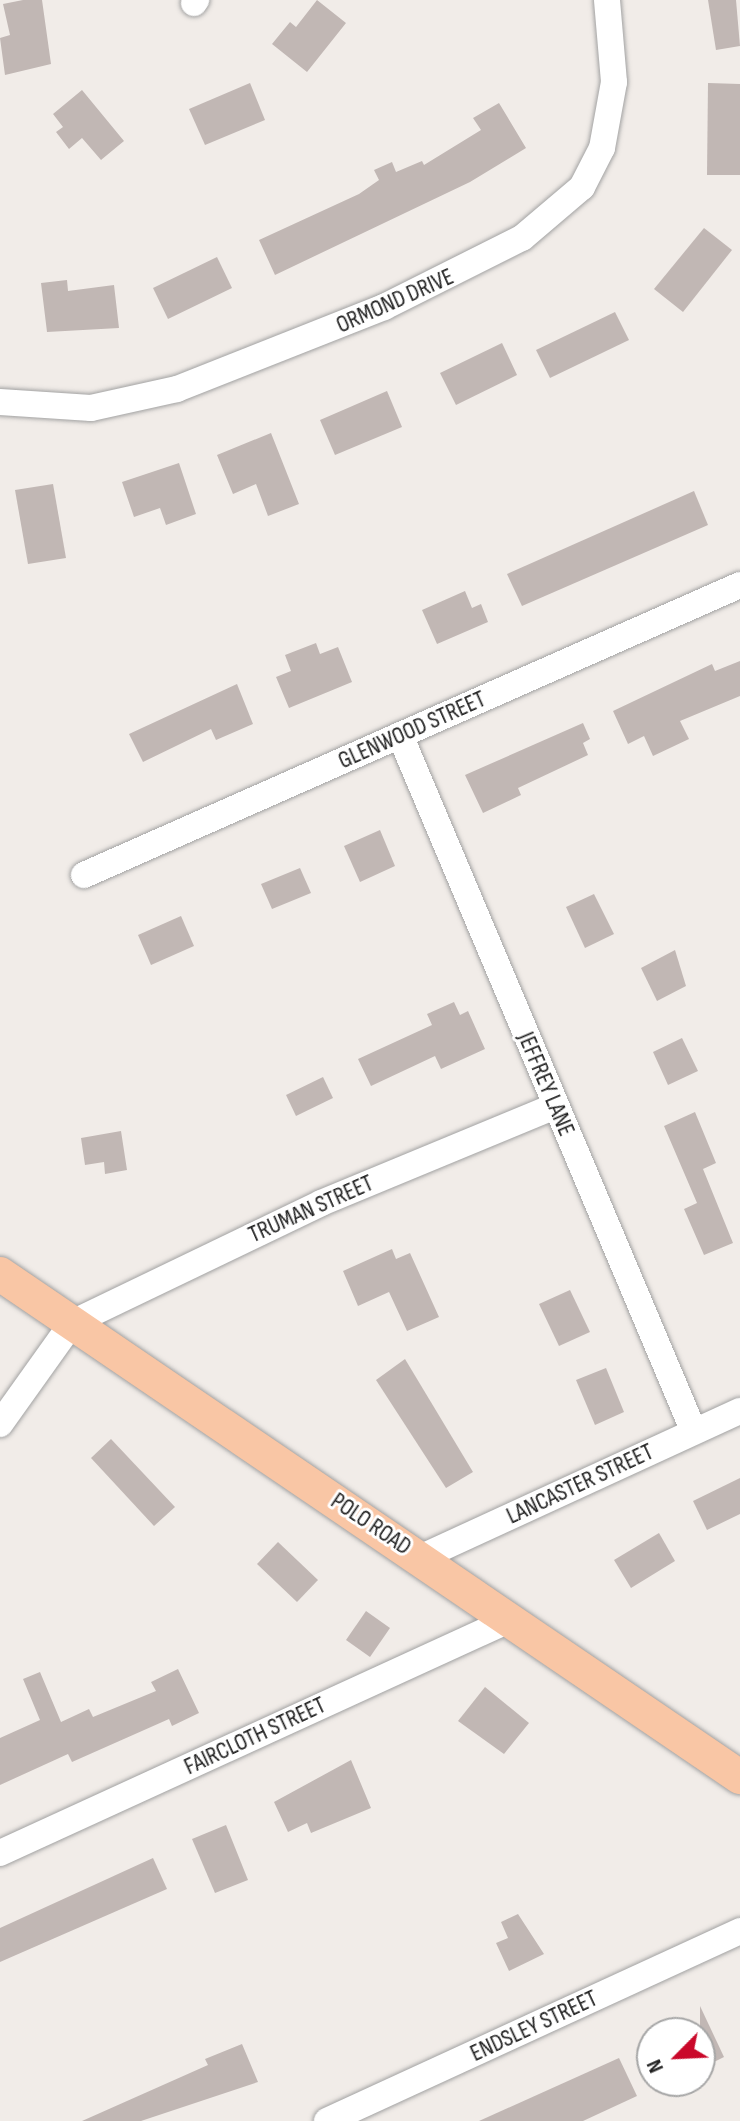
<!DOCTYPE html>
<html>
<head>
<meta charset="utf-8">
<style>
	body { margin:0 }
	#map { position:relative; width:740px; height:2121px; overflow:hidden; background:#f1ece8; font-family:"Sofia Sans Condensed",sans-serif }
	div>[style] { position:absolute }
	.building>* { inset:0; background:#c1b7b4 }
	.roads { filter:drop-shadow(0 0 2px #a2a2a2) drop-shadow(0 0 2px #a2a2a2) }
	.minor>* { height:26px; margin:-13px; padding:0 13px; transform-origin:13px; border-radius:13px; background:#fff }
	.major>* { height:34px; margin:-17px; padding:0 17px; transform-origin:17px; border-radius:17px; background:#f9c6a5 }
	span { translate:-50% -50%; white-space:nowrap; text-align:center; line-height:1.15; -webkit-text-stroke:6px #fff; paint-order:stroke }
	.street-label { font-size:24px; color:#212121 }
	.north { position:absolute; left:636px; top:2017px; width:80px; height:80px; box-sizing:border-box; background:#fff; border:2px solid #a6a6a6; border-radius:50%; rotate:246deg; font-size:22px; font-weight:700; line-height:32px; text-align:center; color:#212121 }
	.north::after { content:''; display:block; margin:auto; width:28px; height:36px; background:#ca082a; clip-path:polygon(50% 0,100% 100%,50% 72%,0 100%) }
</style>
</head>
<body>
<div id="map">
	<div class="building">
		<i style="clip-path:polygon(23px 0,42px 0,51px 64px,5px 75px,0 38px,10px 35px,3px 4px)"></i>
		<i style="clip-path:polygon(317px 0,346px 23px,307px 72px,272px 44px,290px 22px,296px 27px)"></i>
		<i style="clip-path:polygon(708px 0,736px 0,740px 46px,716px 50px)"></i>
		<i style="clip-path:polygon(250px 83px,265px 120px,205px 145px,189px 109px)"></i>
		<i style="clip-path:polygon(708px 83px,740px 84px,740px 175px,707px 175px)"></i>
		<i style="clip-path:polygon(82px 90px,124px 141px,101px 160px,82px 138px,69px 149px,56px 132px,63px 127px,53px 114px)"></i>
		<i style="clip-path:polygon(499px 103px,526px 148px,470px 182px,275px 275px,259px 240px,359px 194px,379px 180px,374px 170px,392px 162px,396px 172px,422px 161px,424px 165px,481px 130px,473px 118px)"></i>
		<i style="clip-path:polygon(704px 228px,732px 250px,683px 312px,654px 289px)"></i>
		<i style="clip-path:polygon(217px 257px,232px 288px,168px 319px,153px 288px)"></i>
		<i style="clip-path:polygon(67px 280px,68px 291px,114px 285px,119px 328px,47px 332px,41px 283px)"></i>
		<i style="clip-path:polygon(615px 312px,629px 340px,550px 378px,536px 350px)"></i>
		<i style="clip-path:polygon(502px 343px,517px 375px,456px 405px,440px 373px)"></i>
		<i style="clip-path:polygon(387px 391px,402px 427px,335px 455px,320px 420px)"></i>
		<i style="clip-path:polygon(271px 433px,299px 504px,268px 516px,256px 484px,233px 494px,217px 455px)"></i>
		<i style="clip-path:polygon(179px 463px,196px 514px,166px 525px,160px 508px,134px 517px,122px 482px)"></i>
		<i style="clip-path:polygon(53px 484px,66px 558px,28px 564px,15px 490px)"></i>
		<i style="clip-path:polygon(694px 491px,708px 525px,522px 606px,507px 574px)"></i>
		<i style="clip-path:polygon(465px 591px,472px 608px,481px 604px,488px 622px,437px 644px,422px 610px)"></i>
		<i style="clip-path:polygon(316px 643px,320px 654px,338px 647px,352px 682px,289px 708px,276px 677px,291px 671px,285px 655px)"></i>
		<i style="clip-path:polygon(740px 661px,740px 696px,680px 721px,689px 739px,653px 756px,644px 736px,628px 744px,613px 711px,712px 664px,715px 671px)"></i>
		<i style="clip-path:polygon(237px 684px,253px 724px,216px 740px,211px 729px,143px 762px,129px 734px)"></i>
		<i style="clip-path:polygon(583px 723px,590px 739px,583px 743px,588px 755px,518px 788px,521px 795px,483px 813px,465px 775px)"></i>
		<i style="clip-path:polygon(380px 830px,395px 866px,360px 882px,344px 846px)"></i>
		<i style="clip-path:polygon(300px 868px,311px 893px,272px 909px,261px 884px)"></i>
		<i style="clip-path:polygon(594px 894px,614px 934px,585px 948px,566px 907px)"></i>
		<i style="clip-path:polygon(181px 916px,194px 946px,151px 965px,138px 935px)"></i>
		<i style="clip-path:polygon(675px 950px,686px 986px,657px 1001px,641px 968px)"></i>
		<i style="clip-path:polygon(454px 1002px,460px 1015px,468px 1011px,485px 1049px,441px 1069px,435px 1056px,371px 1086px,358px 1059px,432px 1025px,427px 1014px)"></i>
		<i style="clip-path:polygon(682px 1038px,698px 1071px,668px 1085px,653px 1052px)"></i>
		<i style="clip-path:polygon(323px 1077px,333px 1098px,296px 1116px,286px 1095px)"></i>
		<i style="clip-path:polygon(695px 1112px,716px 1163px,703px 1169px,733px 1243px,704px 1255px,684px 1209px,697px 1203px,664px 1126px)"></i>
		<i style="clip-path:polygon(121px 1131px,127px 1170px,105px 1174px,104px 1162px,85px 1165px,81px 1138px)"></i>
		<i style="clip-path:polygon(392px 1249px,396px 1259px,410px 1253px,439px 1317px,407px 1331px,389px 1292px,358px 1306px,343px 1271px)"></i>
		<i style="clip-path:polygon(570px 1290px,590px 1332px,559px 1346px,539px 1304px)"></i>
		<i style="clip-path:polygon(405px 1359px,473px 1472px,446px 1488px,376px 1380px)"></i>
		<i style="clip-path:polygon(606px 1368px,624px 1412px,595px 1425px,576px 1380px)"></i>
		<i style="clip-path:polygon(111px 1439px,175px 1507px,154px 1526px,91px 1458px)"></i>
		<i style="clip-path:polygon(740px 1478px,740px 1514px,707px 1530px,693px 1501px)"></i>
		<i style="clip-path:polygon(659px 1533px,675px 1561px,631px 1588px,614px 1560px)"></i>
		<i style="clip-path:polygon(278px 1542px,318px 1580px,297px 1602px,257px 1564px)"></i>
		<i style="clip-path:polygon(366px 1611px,390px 1628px,370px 1657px,346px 1640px)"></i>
		<i style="clip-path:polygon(178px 1669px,199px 1713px,172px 1726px,169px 1719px,72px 1762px,68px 1754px,0 1785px,0 1738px,40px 1720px,23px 1679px,40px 1672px,61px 1722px,89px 1709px,93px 1717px,156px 1691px,151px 1682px)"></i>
		<i style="clip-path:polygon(485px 1687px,529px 1723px,504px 1754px,458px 1721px)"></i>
		<i style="clip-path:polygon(351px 1760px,371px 1808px,311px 1833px,307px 1823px,288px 1832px,274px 1802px)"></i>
		<i style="clip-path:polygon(226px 1825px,248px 1880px,215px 1893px,192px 1839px)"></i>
		<i style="clip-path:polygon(153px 1858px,167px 1889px,0 1962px,0 1928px)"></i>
		<i style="clip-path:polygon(518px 1914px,544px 1954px,509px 1971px,496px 1943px,508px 1938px,501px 1922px)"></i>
		<i style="clip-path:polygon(700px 2006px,724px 2057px,700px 2069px)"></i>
		<i style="clip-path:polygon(242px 2044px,258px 2082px,141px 2121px,82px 2121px,208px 2065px,205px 2059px)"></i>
		<i style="clip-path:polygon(619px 2058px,637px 2096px,583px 2121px,479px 2121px)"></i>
	</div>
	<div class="roads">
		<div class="minor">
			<i style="left:194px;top:3px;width:4px;rotate:-56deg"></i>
			<i style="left:0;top:402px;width:91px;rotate:3.8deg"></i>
			<i style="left:91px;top:408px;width:88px;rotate:-12.5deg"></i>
			<i style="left:177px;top:389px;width:223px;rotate:-21.6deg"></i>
			<i style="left:384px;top:307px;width:154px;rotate:-26.6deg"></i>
			<i style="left:522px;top:238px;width:79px;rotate:-40.4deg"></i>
			<i style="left:582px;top:187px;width:44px;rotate:-62.9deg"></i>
			<i style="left:602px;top:148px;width:67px;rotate:-79.7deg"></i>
			<i style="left:614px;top:82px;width:82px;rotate:-94.9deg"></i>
			<i style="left:400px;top:735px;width:756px;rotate:67.13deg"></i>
			<i style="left:84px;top:875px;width:717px;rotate:-23.85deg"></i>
			<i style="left:0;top:1424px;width:124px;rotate:-54.5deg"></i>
			<i style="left:72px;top:1323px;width:276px;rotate:-25.7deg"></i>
			<i style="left:321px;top:1203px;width:253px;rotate:-22.5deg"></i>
			<i style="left:420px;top:1558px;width:352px;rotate:-24.7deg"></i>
			<i style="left:0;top:1853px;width:560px;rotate:-24.6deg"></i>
			<i style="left:327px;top:2121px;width:455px;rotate:-24.7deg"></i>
		</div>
		<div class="major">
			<i style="left:0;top:1274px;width:895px;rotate:34.21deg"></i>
		</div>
	</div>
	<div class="street-label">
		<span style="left:395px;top:301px;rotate:-24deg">ORMOND DRIVE</span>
		<span style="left:412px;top:730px;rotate:-24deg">GLENWOOD STREET</span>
		<span style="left:546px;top:1084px;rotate:67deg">JEFFREY LANE</span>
		<span style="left:311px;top:1209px;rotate:-24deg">TRUMAN STREET</span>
		<span style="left:580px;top:1484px;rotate:-25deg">LANCASTER STREET</span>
		<span style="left:371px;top:1524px;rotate:34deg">POLO ROAD</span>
		<span style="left:255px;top:1736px;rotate:-25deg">FAIRCLOTH STREET</span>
		<span style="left:534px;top:2026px;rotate:-25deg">ENDSLEY STREET</span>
	</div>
	<div class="north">N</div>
</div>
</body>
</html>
